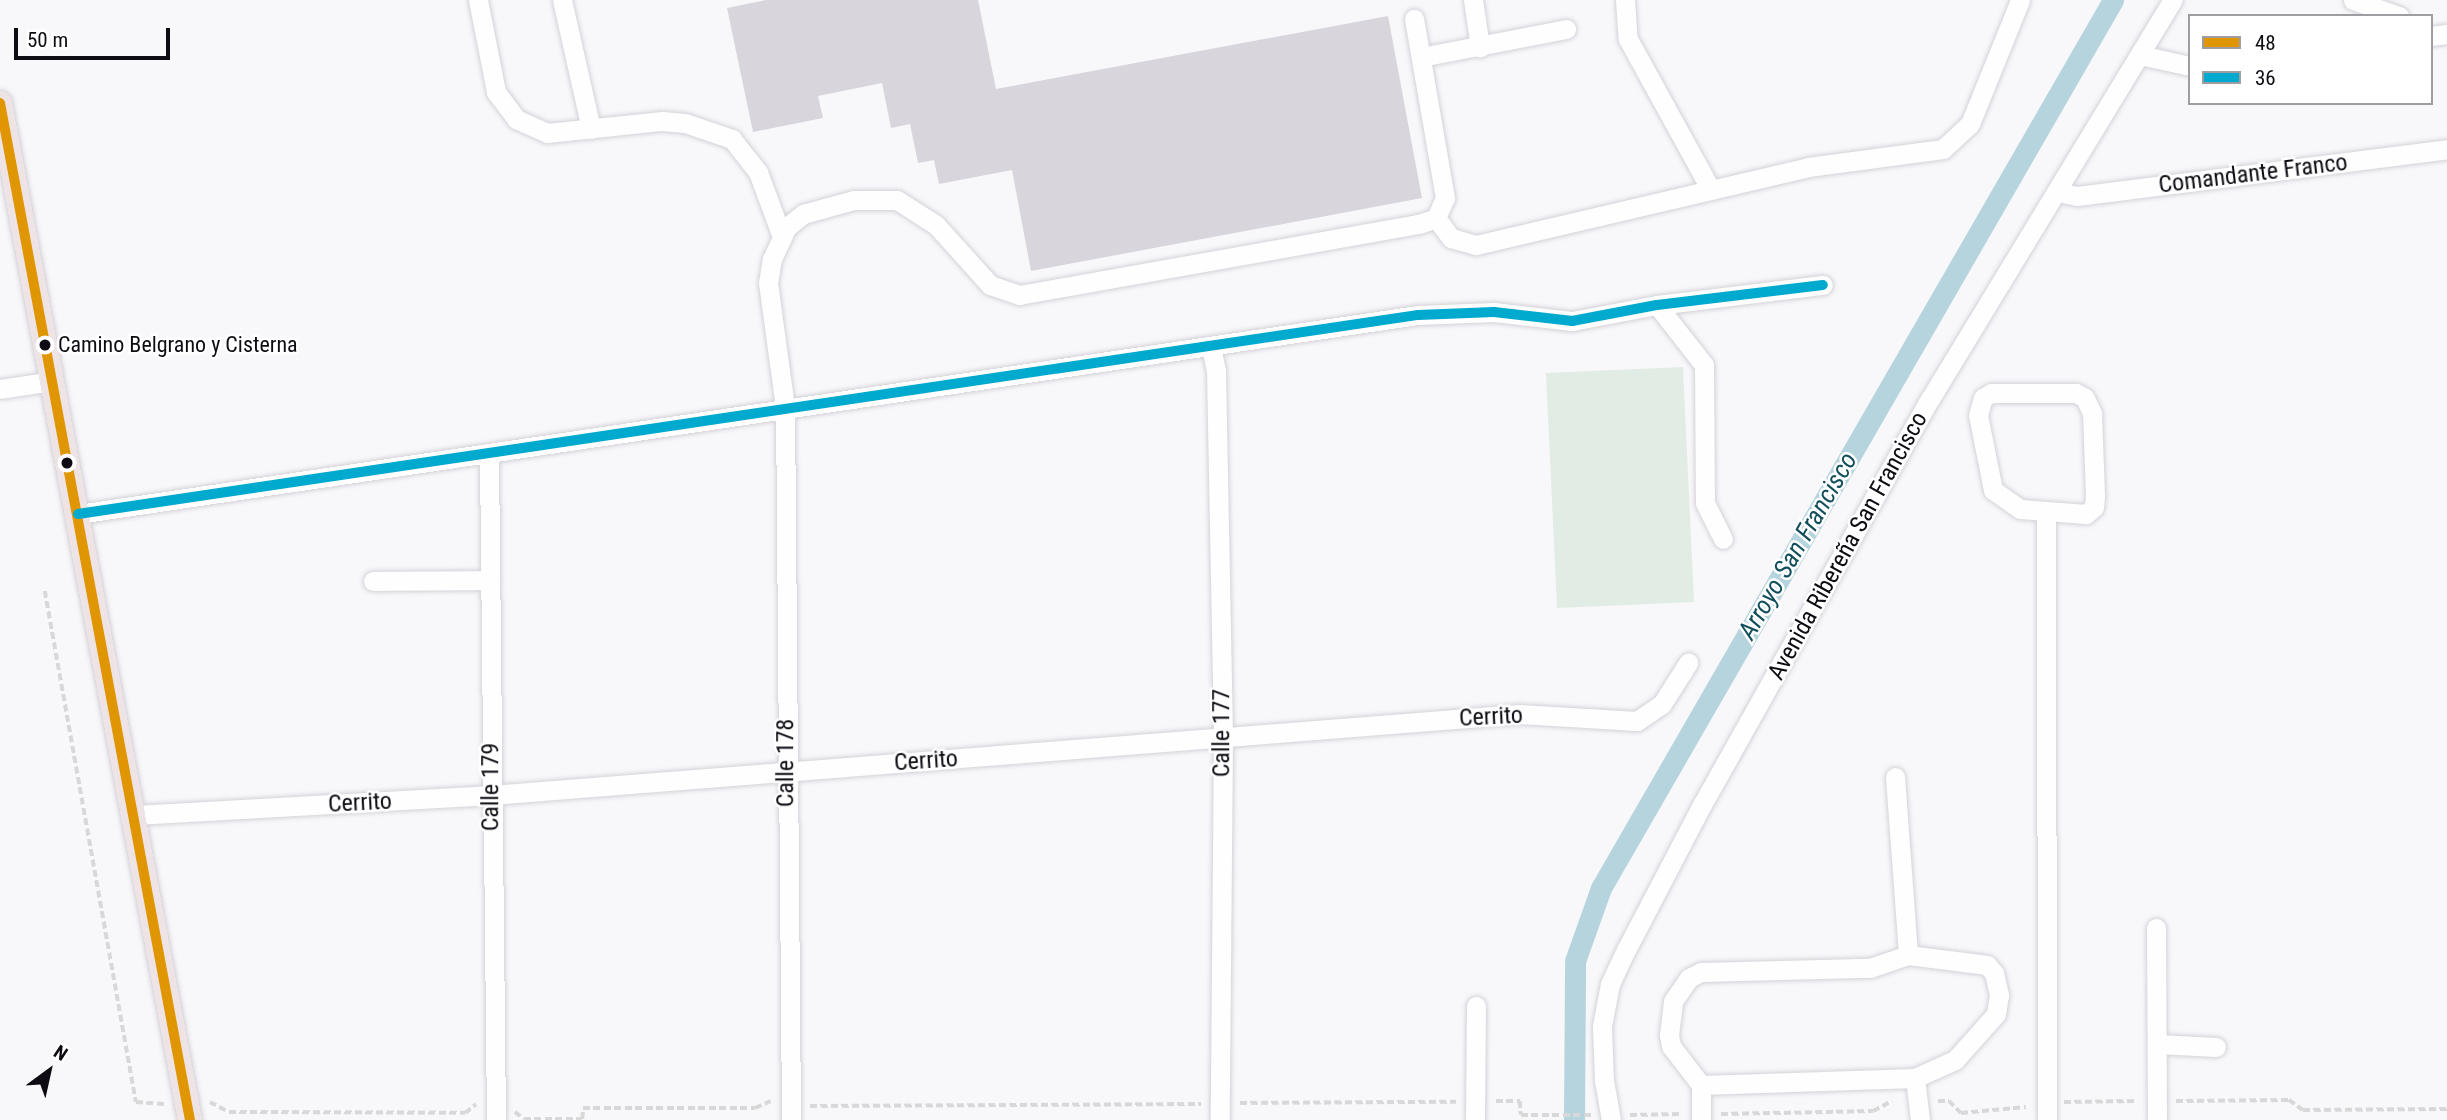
<!DOCTYPE html>
<html>
<head>
<meta charset="utf-8">
<style>
	body { margin:0 }
	#map { position:relative; width:2447px; height:1120px; overflow:hidden; background:#f8f7fa; font-family:"Roboto Condensed",sans-serif }
	div>[style] { position:absolute }
	.green>* { inset:0; background:#e1ede4 }
	.canal>* { height:21px; margin:-10.5px; padding:0 10.5px; transform-origin:10.5px; border-radius:10.5px; background:#b6d4dd }
	.building>* { inset:0; background:#d8d6dc }
	.path>* { height:3.5px; margin-top:-1.75px; transform-origin:0; background:repeating-linear-gradient(90deg,#d8d8d8 0 7px,transparent 0 10.5px) }
	.roads { filter:drop-shadow(0 0 2px #d4d2d8) drop-shadow(0 0 2px #d4d2d8) }
	.minor>* { height:19px; margin:-9.5px; padding:0 9.5px; transform-origin:9.5px; border-radius:9.5px; background:#fefefe }
	.major>* { height:24px; margin:-12px; padding:0 12px; transform-origin:12px; border-radius:12px; background:#eee4e6 }
	.bus-1>* { height:10px; margin:-5px; padding:0 5px; transform-origin:5px; border-radius:5px; background:#e09602 }
	.bus-2>* { height:10px; margin:-5px; padding:0 5px; transform-origin:5px; border-radius:5px; background:#00a9ce }
	.dots>* { width:19px; height:19px; translate:-50% -50%; box-sizing:border-box; border:4px solid #fff; border-radius:50% }
	span { translate:-50% -50%; white-space:nowrap; text-align:center; line-height:1.15; -webkit-text-stroke:5px #fff; paint-order:stroke }
	.bus-label { font-size:22px; color:#0e0b13 }
	.left { translate:0 -50%; text-align:left }
	.street-label { font-size:24px; color:#0e0b13 }
	.water-label { font-size:26px; color:#114f5c; font-style:italic }
	.legend { position:absolute; left:2188px; top:14px; width:245px; height:91px; box-sizing:border-box; background:#fff; border:2px solid #9f9da1; margin:0; padding:9px 12px; list-style:none; font-size:21px; color:#0e0b13 }
	.legend li { display:flex; align-items:center; gap:14px; height:35px }
	.legend b { width:35px; border:2px solid #9f9da1 }
	.north { position:absolute; left:14px; top:1036px; width:70px; height:70px; -webkit-text-stroke:5px #fff; paint-order:stroke; rotate:33deg; font-size:19px; font-weight:700; line-height:28px; text-align:center; color:#0e0b13 }
	.north::after { content:''; display:block; margin:auto; width:24px; height:32px; background:#0e0b13; clip-path:polygon(50% 0,100% 100%,50% 72%,0 100%) }
	.scale { position:absolute; left:14px; top:28px; width:156px; height:32px; box-sizing:border-box; border:4px solid #0e0b13; border-top:0; padding-left:9px; font-size:21px; line-height:24px; white-space:nowrap; color:#0e0b13; -webkit-text-stroke:5px #fff; paint-order:stroke }
</style>
</head>
<body>
<div id="map">
	<div class="green">
		<i style="clip-path:polygon(1683px 367px,1694px 602px,1557px 608px,1546px 373px)"></i>
	</div>
	<div class="canal">
		<i style="left:1574px;top:1120px;width:159px;rotate:-89.6deg"></i>
		<i style="left:1575px;top:961px;width:77px;rotate:-70.4deg"></i>
		<i style="left:1601px;top:888px;width:1025px;rotate:-60.03deg"></i>
	</div>
	<div class="building">
		<i style="clip-path:polygon(766px 0,978px 0,996px 89px,1388px 16px,1422px 198px,1031px 271px,1012px 170px,939px 184px,934px 160px,918px 163px,910px 124px,891px 128px,882px 83px,818px 96px,823px 118px,753px 132px,727px 8px)"></i>
	</div>
	<div class="path">
		<i style="left:45px;top:591px;width:519px;rotate:79.9deg"></i>
		<i style="left:136px;top:1102px;width:28px;rotate:4deg"></i>
		<i style="left:1496px;top:1101px;width:24px"></i>
		<i style="left:1520px;top:1101px;width:14px;rotate:86deg"></i>
		<i style="left:1521px;top:1115px;width:70px"></i>
		<i style="left:1938px;top:1101px;width:11px"></i>
		<i style="left:1949px;top:1101px;width:17px;rotate:45deg"></i>
		<i style="left:1961px;top:1113px;width:65px;rotate:-5.3deg"></i>
		<i style="left:2176px;top:1101px;width:113px;rotate:-0.5deg"></i>
		<i style="left:2289px;top:1100px;width:17px;rotate:36deg"></i>
		<i style="left:2303px;top:1110px;width:144px;rotate:-0.4deg"></i>
		<i style="left:210px;top:1102px;width:21px;rotate:28deg"></i>
		<i style="left:229px;top:1112px;width:236px;rotate:0.2deg"></i>
		<i style="left:465px;top:1113px;width:14px;rotate:-39deg"></i>
		<i style="left:2064px;top:1102px;width:73px;rotate:-0.8deg"></i>
		<i style="left:1240px;top:1103px;width:216px;rotate:-0.3deg"></i>
		<i style="left:810px;top:1106px;width:391px;rotate:-0.3deg"></i>
		<i style="left:515px;top:1112px;width:11px;rotate:38deg"></i>
		<i style="left:524px;top:1119px;width:58px"></i>
		<i style="left:582px;top:1119px;width:11px;rotate:-85deg"></i>
		<i style="left:583px;top:1108px;width:172px"></i>
		<i style="left:755px;top:1108px;width:17px;rotate:-24deg"></i>
		<i style="left:1721px;top:1114px;width:152px;rotate:-1.1deg"></i>
		<i style="left:1873px;top:1111px;width:21px;rotate:-28deg"></i>
		<i style="left:1630px;top:1115px;width:52px;rotate:-1.1deg"></i>
	</div>
	<div class="roads">
		<div class="minor">
			<i style="left:478px;top:0;width:94px;rotate:78.9deg"></i>
			<i style="left:496px;top:92px;width:34px;rotate:53deg"></i>
			<i style="left:516px;top:119px;width:34px;rotate:24deg"></i>
			<i style="left:547px;top:133px;width:116px;rotate:-6deg"></i>
			<i style="left:662px;top:121px;width:23px;rotate:5deg"></i>
			<i style="left:685px;top:123px;width:50px;rotate:18.8deg"></i>
			<i style="left:732px;top:139px;width:42px;rotate:51.8deg"></i>
			<i style="left:758px;top:172px;width:69px;rotate:69.7deg"></i>
			<i style="left:562px;top:0;width:132px;rotate:77.3deg"></i>
			<i style="left:1473px;top:0;width:48px;rotate:81.5deg"></i>
			<i style="left:1625px;top:0;width:39px;rotate:86deg"></i>
			<i style="left:1628px;top:39px;width:172px;rotate:61.2deg"></i>
			<i style="left:2353px;top:0;width:49px;rotate:19.2deg"></i>
			<i style="left:2431px;top:36px;width:16px;rotate:-7deg"></i>
			<i style="left:2140px;top:55px;width:51px;rotate:12.4deg"></i>
			<i style="left:1421px;top:57px;width:148px;rotate:-10.9deg"></i>
			<i style="left:2058px;top:192px;width:19px;rotate:12deg"></i>
			<i style="left:2077px;top:196px;width:373px;rotate:-7.2deg"></i>
			<i style="left:1436px;top:218px;width:25px;rotate:53deg"></i>
			<i style="left:1451px;top:238px;width:26px;rotate:16deg"></i>
			<i style="left:1476px;top:245px;width:341px;rotate:-13.2deg"></i>
			<i style="left:1808px;top:167px;width:136px;rotate:-7.6deg"></i>
			<i style="left:1943px;top:149px;width:37px;rotate:-43deg"></i>
			<i style="left:1970px;top:124px;width:134px;rotate:-68deg"></i>
			<i style="left:1657px;top:305px;width:76px;rotate:51.9deg"></i>
			<i style="left:1704px;top:365px;width:138px;rotate:89.6deg"></i>
			<i style="left:1705px;top:503px;width:40px;rotate:63.4deg"></i>
			<i style="left:1211px;top:347px;width:25px;rotate:78deg"></i>
			<i style="left:1216px;top:371px;width:368px;rotate:88.9deg"></i>
			<i style="left:1223px;top:739px;width:381px;rotate:90.5deg"></i>
			<i style="left:0;top:389px;width:53px;rotate:-8.7deg"></i>
			<i style="left:1991px;top:393px;width:85px"></i>
			<i style="left:2076px;top:393px;width:10px;rotate:29deg"></i>
			<i style="left:2085px;top:398px;width:17px;rotate:65deg"></i>
			<i style="left:2092px;top:413px;width:83px;rotate:87.9deg"></i>
			<i style="left:2095px;top:496px;width:11px;rotate:95deg"></i>
			<i style="left:2094px;top:507px;width:11px;rotate:139deg"></i>
			<i style="left:2086px;top:514px;width:66px;rotate:-175.7deg"></i>
			<i style="left:2020px;top:509px;width:33px;rotate:-145deg"></i>
			<i style="left:1993px;top:490px;width:76px;rotate:-101.3deg"></i>
			<i style="left:1978px;top:415px;width:18px;rotate:-74deg"></i>
			<i style="left:1983px;top:398px;width:9px;rotate:-32deg"></i>
			<i style="left:489px;top:455px;width:665px;rotate:89.4deg"></i>
			<i style="left:2046px;top:513px;width:607px;rotate:89.91deg"></i>
			<i style="left:78px;top:514px;width:1355px;rotate:-8.45deg"></i>
			<i style="left:1418px;top:315px;width:76px;rotate:-2.3deg"></i>
			<i style="left:1494px;top:312px;width:79px;rotate:6.6deg"></i>
			<i style="left:1572px;top:321px;width:86px;rotate:-10.7deg"></i>
			<i style="left:1657px;top:305px;width:167px;rotate:-6.9deg"></i>
			<i style="left:373px;top:581px;width:117px;rotate:-0.5deg"></i>
			<i style="left:1895px;top:777px;width:178px;rotate:85.8deg"></i>
			<i style="left:135px;top:815px;width:357px;rotate:-3.2deg"></i>
			<i style="left:491px;top:795px;width:1031px;rotate:-4.51deg"></i>
			<i style="left:1519px;top:714px;width:118px;rotate:3.4deg"></i>
			<i style="left:1637px;top:721px;width:30px;rotate:-34deg"></i>
			<i style="left:1662px;top:704px;width:49px;rotate:-57.6deg"></i>
			<i style="left:2156px;top:928px;width:192px;rotate:89.7deg"></i>
			<i style="left:2157px;top:1044px;width:59px;rotate:2.9deg"></i>
			<i style="left:1701px;top:1085px;width:214px;rotate:-1.9deg"></i>
			<i style="left:791px;top:1120px;width:713px;rotate:-90.48deg"></i>
			<i style="left:785px;top:407px;width:125px;rotate:-97.8deg"></i>
			<i style="left:768px;top:283px;width:24px;rotate:-81deg"></i>
			<i style="left:772px;top:259px;width:35px;rotate:-65deg"></i>
			<i style="left:787px;top:227px;width:21px;rotate:-39deg"></i>
			<i style="left:803px;top:214px;width:53px;rotate:-15.4deg"></i>
			<i style="left:854px;top:200px;width:43px"></i>
			<i style="left:897px;top:200px;width:46px;rotate:32.7deg"></i>
			<i style="left:936px;top:225px;width:81px;rotate:48deg"></i>
			<i style="left:990px;top:285px;width:31px;rotate:19deg"></i>
			<i style="left:1019px;top:295px;width:406px;rotate:-10.1deg"></i>
			<i style="left:1419px;top:224px;width:18px;rotate:-19deg"></i>
			<i style="left:1436px;top:218px;width:22px;rotate:-66deg"></i>
			<i style="left:1445px;top:198px;width:182px;rotate:-99.8deg"></i>
			<i style="left:1475px;top:1120px;width:114px;rotate:-89.5deg"></i>
			<i style="left:1611px;top:1120px;width:40px;rotate:-100deg"></i>
			<i style="left:1604px;top:1081px;width:55px;rotate:-92.1deg"></i>
			<i style="left:1602px;top:1026px;width:43px;rotate:-79.2deg"></i>
			<i style="left:1610px;top:984px;width:38px;rotate:-65deg"></i>
			<i style="left:1626px;top:950px;width:166px;rotate:-62.4deg"></i>
			<i style="left:1703px;top:803px;width:463px;rotate:-60.7deg"></i>
			<i style="left:1930px;top:399px;width:467px;rotate:-58.7deg"></i>
			<i style="left:1701px;top:1120px;width:35px;rotate:-90deg"></i>
			<i style="left:1701px;top:1085px;width:49px;rotate:-127.6deg"></i>
			<i style="left:1671px;top:1046px;width:11px;rotate:-100deg"></i>
			<i style="left:1669px;top:1035px;width:34px;rotate:-83deg"></i>
			<i style="left:1673px;top:1001px;width:28px;rotate:-55deg"></i>
			<i style="left:1689px;top:978px;width:13px;rotate:-27deg"></i>
			<i style="left:1701px;top:972px;width:169px;rotate:-1.4deg"></i>
			<i style="left:1870px;top:968px;width:40px;rotate:-18.9deg"></i>
			<i style="left:1908px;top:955px;width:80px;rotate:7.2deg"></i>
			<i style="left:1987px;top:965px;width:11px;rotate:49deg"></i>
			<i style="left:1994px;top:973px;width:23px;rotate:77deg"></i>
			<i style="left:1999px;top:995px;width:19px;rotate:99deg"></i>
			<i style="left:1996px;top:1014px;width:62px;rotate:131.7deg"></i>
			<i style="left:1955px;top:1060px;width:44px;rotate:155.8deg"></i>
			<i style="left:1915px;top:1078px;width:42px;rotate:83.2deg"></i>
		</div>
		<div class="major">
			<i style="left:0;top:103px;width:1035px;rotate:79.42deg"></i>
		</div>
	</div>
	<div class="bus-1">
		<i style="left:0;top:103px;width:1035px;rotate:79.42deg"></i>
	</div>
	<div class="bus-2">
		<i style="left:78px;top:514px;width:1355px;rotate:-8.45deg"></i>
		<i style="left:1418px;top:315px;width:76px;rotate:-2.3deg"></i>
		<i style="left:1494px;top:312px;width:79px;rotate:6.6deg"></i>
		<i style="left:1572px;top:321px;width:86px;rotate:-10.7deg"></i>
		<i style="left:1657px;top:305px;width:167px;rotate:-6.9deg"></i>
	</div>
	<div class="dots">
		<i style="left:45px;top:345px;background:#0e0b13"></i>
		<i style="left:67px;top:463px;background:#0e0b13"></i>
	</div>
	<div class="bus-label">
		<span class="left" style="left:58px;top:345px">Camino Belgrano y Cisterna</span>
	</div>
	<div class="street-label">
		<span style="left:2253px;top:174px;rotate:-7deg">Comandante Franco</span>
		<span style="left:1848px;top:546px;rotate:-61deg">Avenida Ribereña San Francisco</span>
		<span style="left:1491px;top:717px;rotate:-3deg">Cerrito</span>
		<span style="left:1222px;top:733px;rotate:-90deg">Calle 177</span>
		<span style="left:926px;top:761px;rotate:-4deg">Cerrito</span>
		<span style="left:786px;top:763px;rotate:-90deg">Calle 178</span>
		<span style="left:491px;top:787px;rotate:-90deg">Calle 179</span>
		<span style="left:360px;top:803px;rotate:-3deg">Cerrito</span>
	</div>
	<div class="water-label">
		<span style="left:1798px;top:546px;rotate:-60deg">Arroyo San Francisco</span>
	</div>
	<ul class="legend">
	<li><b style="height:9px;background:#e09602"></b>48</li>
	<li><b style="height:9px;background:#00a9ce"></b>36</li>
	</ul>
	<div class="north">N</div>
	<div class="scale">50 m</div>
</div>
</body>
</html>
